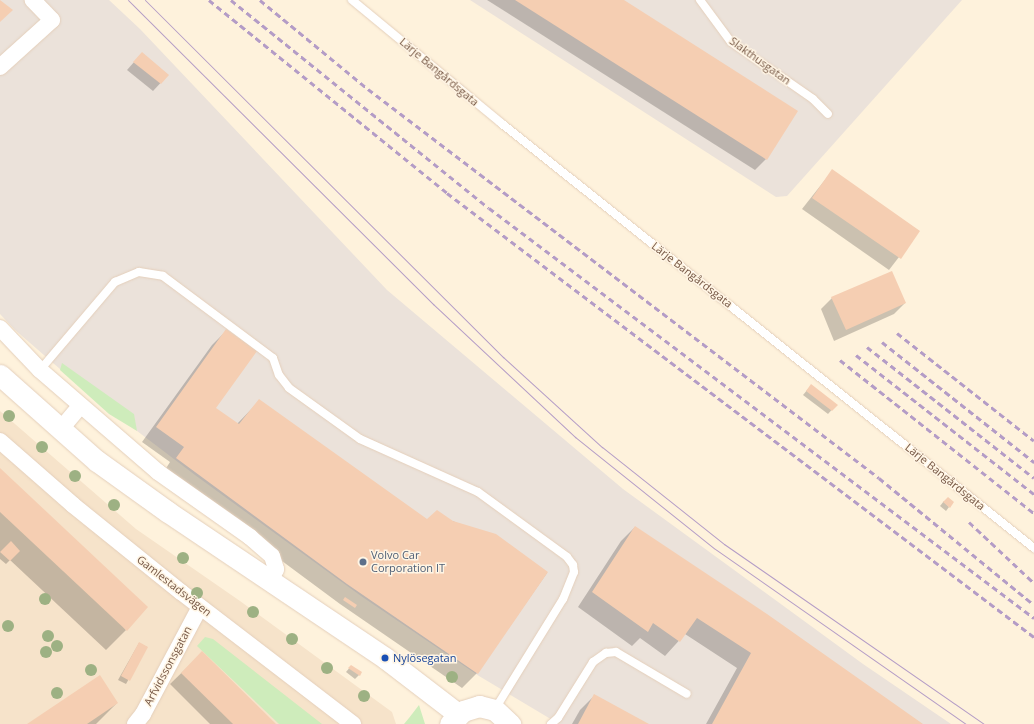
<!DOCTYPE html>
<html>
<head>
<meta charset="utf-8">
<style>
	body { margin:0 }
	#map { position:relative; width:1034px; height:724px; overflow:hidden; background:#fef2dc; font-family:"Open Sans",sans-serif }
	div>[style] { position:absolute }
	.residential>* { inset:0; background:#f6e3ca }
	.industrial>* { inset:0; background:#ebe2da }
	.green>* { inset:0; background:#ceecbb }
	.shadow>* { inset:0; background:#0003 }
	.building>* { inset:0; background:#f5ceb2 }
	.roads { filter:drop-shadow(0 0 1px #e4cfbb) drop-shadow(0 0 1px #e4cfbb) }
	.service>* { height:8px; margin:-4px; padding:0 4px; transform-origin:4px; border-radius:4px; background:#fff }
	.minor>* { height:16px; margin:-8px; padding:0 8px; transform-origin:8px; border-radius:8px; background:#fff }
	.tertiary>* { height:21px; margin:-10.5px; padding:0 10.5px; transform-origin:10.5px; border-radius:10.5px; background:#fff }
	.tram>* { height:1px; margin:-0.5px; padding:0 0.5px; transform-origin:0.5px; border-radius:0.5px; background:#b49cc6 }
	.rail>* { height:3px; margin-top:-1.5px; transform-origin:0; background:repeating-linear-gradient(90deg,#b49cc6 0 6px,transparent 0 10px) }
	.trees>* { width:12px; height:12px; margin:-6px; border-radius:50%; background:#9db183 }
	.dots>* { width:11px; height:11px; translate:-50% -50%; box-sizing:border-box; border:2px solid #fff5e4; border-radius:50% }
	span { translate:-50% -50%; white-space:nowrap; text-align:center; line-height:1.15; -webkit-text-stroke:3px #fff5e4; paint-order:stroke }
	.street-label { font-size:11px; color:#755644 }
	.service-label { font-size:11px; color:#4e5e75 }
	.left { translate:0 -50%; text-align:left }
	.transit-label { font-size:11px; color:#164399 }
</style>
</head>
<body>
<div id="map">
	<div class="residential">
		<i style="clip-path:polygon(0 411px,136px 529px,240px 601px,392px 712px,396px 724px,0 724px)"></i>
	</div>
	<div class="industrial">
		<i style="clip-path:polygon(0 0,109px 0,140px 29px,387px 290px,623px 489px,863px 664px,951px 724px,559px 724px,479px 676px,361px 596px,195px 475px,91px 396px,14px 329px,0 314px)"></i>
		<i style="clip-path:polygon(470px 0,962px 0,787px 196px,776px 197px)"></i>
	</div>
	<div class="green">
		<i style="clip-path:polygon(62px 363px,134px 414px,137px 431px,109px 414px,60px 370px)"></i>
		<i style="clip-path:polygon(205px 637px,213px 639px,322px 724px,279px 724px,197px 646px)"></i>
		<i style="clip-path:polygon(419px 705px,425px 724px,404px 724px,409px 718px)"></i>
	</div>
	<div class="shadow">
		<i style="clip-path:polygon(487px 0,622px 0,766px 159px,755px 170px)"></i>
		<i style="clip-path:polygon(142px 53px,168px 75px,153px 91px,127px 70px)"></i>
		<i style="clip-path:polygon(832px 171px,919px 231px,889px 270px,802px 209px)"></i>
		<i style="clip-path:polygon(832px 298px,905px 303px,894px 314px,834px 341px,821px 309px)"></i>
		<i style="clip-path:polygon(226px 331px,214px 408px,237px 424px,259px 401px,427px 520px,453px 521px,547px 573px,477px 673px,462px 688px,340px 604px,163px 473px,170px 462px,142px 442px,212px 345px)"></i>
		<i style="clip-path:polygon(808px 389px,836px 405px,828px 414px,803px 395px)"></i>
		<i style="clip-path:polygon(0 470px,126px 630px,106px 650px,10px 560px,6px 564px,0 559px)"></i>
		<i style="clip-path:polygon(944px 501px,949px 507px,946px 511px,940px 506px)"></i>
		<i style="clip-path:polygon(635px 527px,922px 724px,706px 724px,737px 668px,685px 634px,665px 656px,640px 638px,632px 646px,578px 607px,621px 541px)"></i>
		<i style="clip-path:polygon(139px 643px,147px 647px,126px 684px,118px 680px)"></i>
		<i style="clip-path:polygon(202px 653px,274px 724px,210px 724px,170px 684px)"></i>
		<i style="clip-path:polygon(351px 666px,361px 673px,355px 679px,346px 672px)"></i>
		<i style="clip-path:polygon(594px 696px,647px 724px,572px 724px,580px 710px)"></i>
		<i style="clip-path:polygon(117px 703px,96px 724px,28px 724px)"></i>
	</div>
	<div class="building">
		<i style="clip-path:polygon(0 0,13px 10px,0 22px)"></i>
		<i style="clip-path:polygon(515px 0,624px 0,798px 111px,767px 160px)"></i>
		<i style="clip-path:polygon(142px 52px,169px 75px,161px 84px,133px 62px)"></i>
		<i style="clip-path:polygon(832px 169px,920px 231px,901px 259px,812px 198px)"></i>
		<i style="clip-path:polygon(892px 271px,906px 303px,846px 330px,831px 297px)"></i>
		<i style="clip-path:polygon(226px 329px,257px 351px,216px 408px,239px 424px,259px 399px,427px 519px,437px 510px,453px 521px,496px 534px,548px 572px,478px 674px,347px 584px,176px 458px,184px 447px,156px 427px)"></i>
		<i style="clip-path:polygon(811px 384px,838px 405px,832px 411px,806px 391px)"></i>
		<i style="clip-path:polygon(0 468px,148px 607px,127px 631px,0 512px)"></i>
		<i style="clip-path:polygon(948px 497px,954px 502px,950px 508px,943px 502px)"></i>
		<i style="clip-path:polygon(635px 526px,767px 614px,923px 724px,712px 724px,751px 653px,697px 618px,680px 642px,653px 623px,648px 632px,592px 592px)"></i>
		<i style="clip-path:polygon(11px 541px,20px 551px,10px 561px,0 552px)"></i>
		<i style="clip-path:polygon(345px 597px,357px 605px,355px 608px,343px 600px)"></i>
		<i style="clip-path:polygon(139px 642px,148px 647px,130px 681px,121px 676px)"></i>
		<i style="clip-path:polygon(202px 651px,276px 724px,233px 724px,181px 673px)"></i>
		<i style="clip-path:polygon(351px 665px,362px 672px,360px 676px,348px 668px)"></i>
		<i style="clip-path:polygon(100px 675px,118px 703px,87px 724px,27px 724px)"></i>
		<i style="clip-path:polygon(594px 694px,649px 724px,578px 724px)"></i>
	</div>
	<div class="roads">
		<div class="service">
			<i style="left:352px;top:0;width:193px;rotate:39.5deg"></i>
			<i style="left:501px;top:123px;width:682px;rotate:38.57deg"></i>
			<i style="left:700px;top:0;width:52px;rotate:53.6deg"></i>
			<i style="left:731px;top:42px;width:100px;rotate:34.8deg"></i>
			<i style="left:813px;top:99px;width:21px;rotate:45deg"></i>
			<i style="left:40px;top:370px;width:116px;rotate:-49.6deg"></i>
			<i style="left:115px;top:282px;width:26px;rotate:-23deg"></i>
			<i style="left:139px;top:272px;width:24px;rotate:9deg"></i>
			<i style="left:163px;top:276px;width:137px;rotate:36.7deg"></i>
			<i style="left:273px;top:358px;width:18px;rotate:71deg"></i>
			<i style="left:279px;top:375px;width:16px;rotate:52deg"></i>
			<i style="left:289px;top:388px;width:87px;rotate:35.7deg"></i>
			<i style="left:360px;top:439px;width:129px;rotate:24.2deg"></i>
			<i style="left:478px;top:492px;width:110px;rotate:36.1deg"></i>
			<i style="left:567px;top:557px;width:10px;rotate:53deg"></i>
			<i style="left:573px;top:565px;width:7px;rotate:82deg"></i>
			<i style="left:574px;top:572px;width:29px;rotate:112deg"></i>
			<i style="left:563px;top:599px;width:129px;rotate:121.7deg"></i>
			<i style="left:551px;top:724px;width:9px;rotate:-41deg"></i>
			<i style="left:558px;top:718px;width:66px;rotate:-58deg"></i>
			<i style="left:593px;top:662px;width:16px;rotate:-35deg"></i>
			<i style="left:606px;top:653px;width:10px;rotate:-6deg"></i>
			<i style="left:616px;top:652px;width:82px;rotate:30.6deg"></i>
		</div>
		<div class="minor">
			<i style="left:0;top:67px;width:70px;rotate:-42.1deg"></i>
			<i style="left:52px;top:20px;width:28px;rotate:-134deg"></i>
			<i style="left:0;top:328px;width:58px;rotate:46.4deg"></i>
			<i style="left:40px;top:370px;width:156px;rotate:40.8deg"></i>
			<i style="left:158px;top:472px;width:113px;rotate:35.2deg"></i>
			<i style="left:250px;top:537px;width:29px;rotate:41deg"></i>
			<i style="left:272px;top:556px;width:14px;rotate:73deg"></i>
			<i style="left:276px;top:569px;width:12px;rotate:114deg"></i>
			<i style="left:60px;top:430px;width:31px;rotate:-50deg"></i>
			<i style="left:0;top:441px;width:97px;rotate:41.2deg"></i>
			<i style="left:73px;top:505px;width:139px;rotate:38.9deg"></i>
			<i style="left:181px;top:592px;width:217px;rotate:37.5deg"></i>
			<i style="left:135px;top:724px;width:13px;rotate:-51deg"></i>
			<i style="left:143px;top:714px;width:121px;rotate:-62deg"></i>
		</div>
		<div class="tertiary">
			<i style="left:0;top:375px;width:130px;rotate:41.6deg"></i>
			<i style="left:97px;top:461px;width:87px;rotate:35.7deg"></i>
			<i style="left:168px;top:512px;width:262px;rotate:33.9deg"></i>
			<i style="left:385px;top:658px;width:92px;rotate:37.5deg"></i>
			<i style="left:450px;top:724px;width:18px;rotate:-45deg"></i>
			<i style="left:463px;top:711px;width:17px;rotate:-17deg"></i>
			<i style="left:479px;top:706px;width:16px;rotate:14deg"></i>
			<i style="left:495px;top:710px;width:21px;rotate:43deg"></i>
		</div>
	</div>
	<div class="tram">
		<i style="left:128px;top:0;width:431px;rotate:44.9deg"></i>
		<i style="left:433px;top:304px;width:195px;rotate:43.1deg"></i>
		<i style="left:575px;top:437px;width:179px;rotate:38.7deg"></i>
		<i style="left:715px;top:549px;width:306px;rotate:34.9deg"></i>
		<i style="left:145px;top:0;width:506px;rotate:44.92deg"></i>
		<i style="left:503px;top:357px;width:134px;rotate:42.3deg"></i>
		<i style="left:602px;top:447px;width:156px;rotate:38.5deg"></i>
		<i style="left:724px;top:544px;width:316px;rotate:34.7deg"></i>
	</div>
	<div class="rail">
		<i style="left:209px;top:0;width:306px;rotate:39deg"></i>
		<i style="left:447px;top:193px;width:736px;rotate:37.1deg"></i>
		<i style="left:231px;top:0;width:331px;rotate:38.9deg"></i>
		<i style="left:489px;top:208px;width:682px;rotate:36.95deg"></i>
		<i style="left:260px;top:0;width:140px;rotate:39.5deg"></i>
		<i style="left:368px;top:89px;width:642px;rotate:37.28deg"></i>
		<i style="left:879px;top:478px;width:200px;rotate:39.3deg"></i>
		<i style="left:897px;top:333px;width:174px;rotate:38.2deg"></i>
		<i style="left:882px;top:342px;width:194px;rotate:38.3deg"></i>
		<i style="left:867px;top:347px;width:212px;rotate:38.1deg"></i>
		<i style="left:856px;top:355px;width:226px;rotate:38deg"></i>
		<i style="left:840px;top:360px;width:247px;rotate:38.3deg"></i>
		<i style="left:969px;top:522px;width:89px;rotate:43.2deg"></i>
	</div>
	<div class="trees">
		<i style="left:9px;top:416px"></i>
		<i style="left:42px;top:447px"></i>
		<i style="left:75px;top:476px"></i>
		<i style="left:114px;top:505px"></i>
		<i style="left:183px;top:558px"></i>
		<i style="left:197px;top:593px"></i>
		<i style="left:45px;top:599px"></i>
		<i style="left:253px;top:612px"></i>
		<i style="left:8px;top:626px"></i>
		<i style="left:48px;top:636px"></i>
		<i style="left:292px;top:639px"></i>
		<i style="left:57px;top:646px"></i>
		<i style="left:46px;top:652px"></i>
		<i style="left:327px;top:668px"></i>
		<i style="left:91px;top:670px"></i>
		<i style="left:452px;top:677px"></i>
		<i style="left:57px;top:693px"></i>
		<i style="left:364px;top:696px"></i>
	</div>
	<div class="dots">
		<i style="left:363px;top:562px;background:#5c6f8a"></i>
		<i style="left:385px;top:658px;background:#1a4fb4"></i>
	</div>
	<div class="street-label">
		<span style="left:760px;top:61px;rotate:36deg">Slakthusgatan</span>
		<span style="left:439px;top:72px;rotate:40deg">Lärje Bangårdsgata</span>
		<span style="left:692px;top:275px;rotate:38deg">Lärje Bangårdsgata</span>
		<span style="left:945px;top:477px;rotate:39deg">Lärje Bangårdsgata</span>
		<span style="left:174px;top:586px;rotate:38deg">Gamlestadsvägen</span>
		<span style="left:168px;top:666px;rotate:-62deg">Arfvidssonsgatan</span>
	</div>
	<div class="service-label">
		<span class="left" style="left:371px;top:562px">Volvo Car<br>Corporation IT</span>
	</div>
	<div class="transit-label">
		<span class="left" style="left:393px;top:658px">Nylösegatan</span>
	</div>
</div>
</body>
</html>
